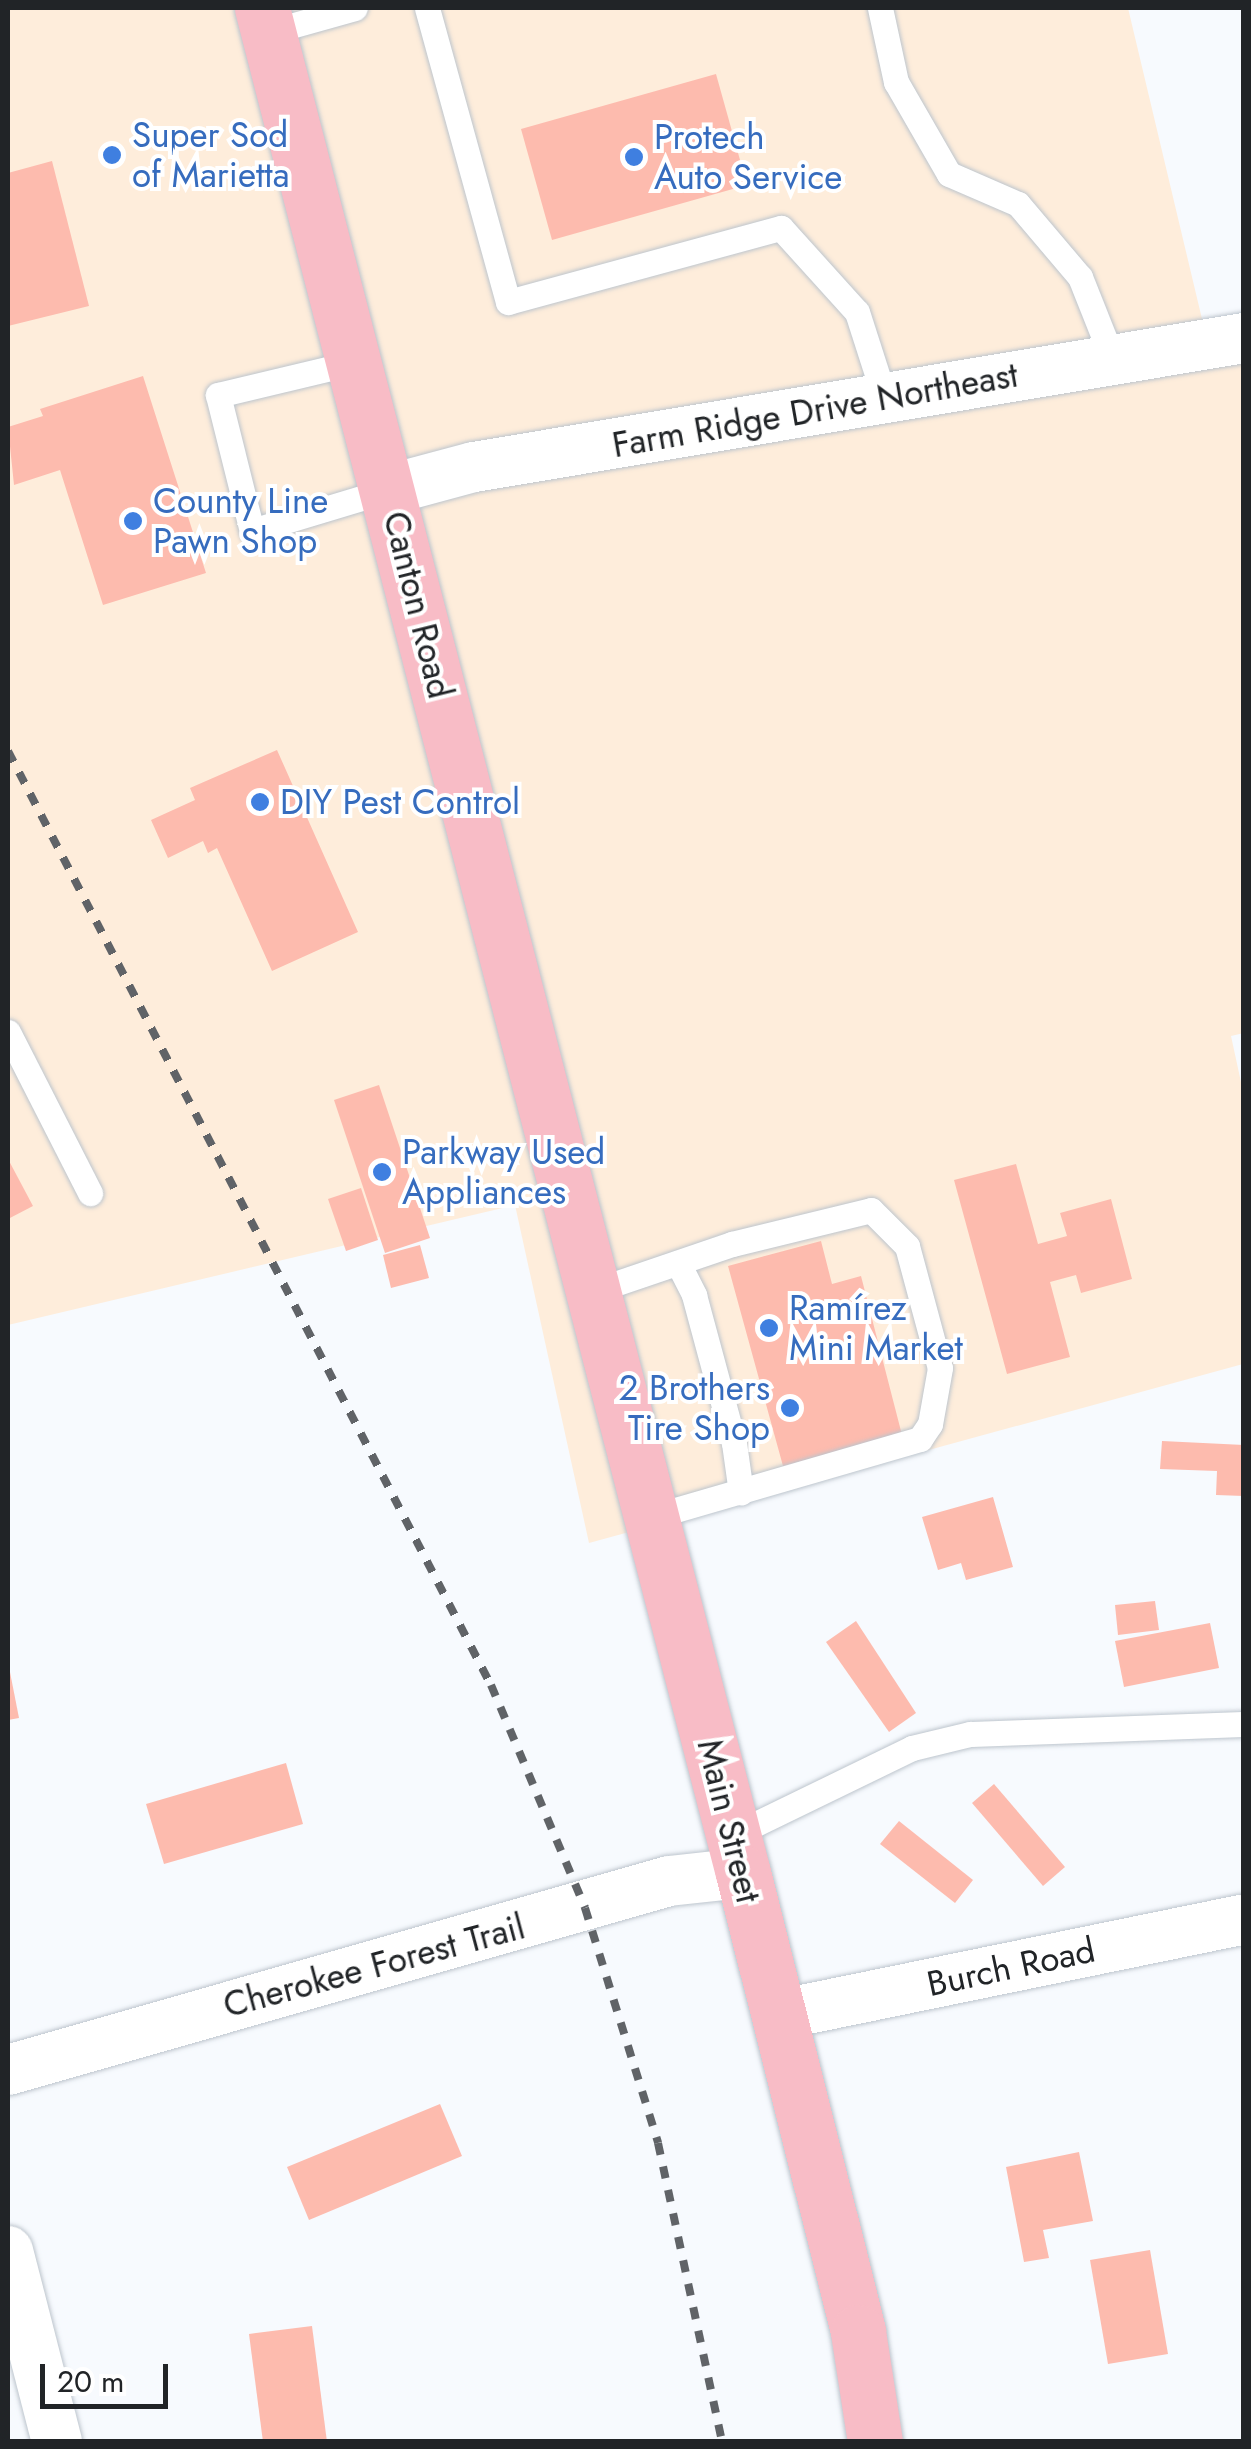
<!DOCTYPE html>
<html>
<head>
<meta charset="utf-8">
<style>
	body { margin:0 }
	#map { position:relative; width:1251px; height:2449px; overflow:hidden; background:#f7fafe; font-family:Jost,sans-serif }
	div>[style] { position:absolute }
	.industrial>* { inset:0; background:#feeddb }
	.building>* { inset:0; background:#fdbbae }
	.roads { filter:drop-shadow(0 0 2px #bdc5cd) drop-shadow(0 0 2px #bdc5cd) }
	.lane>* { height:25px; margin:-12.5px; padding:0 12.5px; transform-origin:12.5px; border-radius:12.5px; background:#fff }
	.street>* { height:50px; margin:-25px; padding:0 25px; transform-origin:25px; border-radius:25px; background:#fff }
	.primary>* { height:55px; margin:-27.5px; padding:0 27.5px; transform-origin:27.5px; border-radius:27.5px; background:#f8bcc6 }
	.rail>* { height:8px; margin-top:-4px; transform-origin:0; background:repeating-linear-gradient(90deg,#606367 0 12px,transparent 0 24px) }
	.dots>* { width:28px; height:28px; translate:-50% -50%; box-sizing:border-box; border:5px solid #fff; border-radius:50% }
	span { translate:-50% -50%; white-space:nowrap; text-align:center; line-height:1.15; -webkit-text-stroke:8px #fff; paint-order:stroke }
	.shop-label { font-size:35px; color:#366cbe }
	.left { translate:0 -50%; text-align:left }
	.right { translate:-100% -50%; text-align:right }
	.street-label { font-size:35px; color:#212427 }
	.frame { position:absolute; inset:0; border:10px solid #212427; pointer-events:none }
	.scale { position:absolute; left:40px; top:2364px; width:128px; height:45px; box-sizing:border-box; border:5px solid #212427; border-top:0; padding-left:12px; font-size:30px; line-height:35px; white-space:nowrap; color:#212427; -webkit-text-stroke:8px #fff; paint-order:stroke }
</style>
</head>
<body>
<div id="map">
	<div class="industrial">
		<i style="clip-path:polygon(8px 8px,1128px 8px,1212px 361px,1243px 358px,1244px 1033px,1231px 1036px,1244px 1096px,1243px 1364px,589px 1543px,515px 1205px,8px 1325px)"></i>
	</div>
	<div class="building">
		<i style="clip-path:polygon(716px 74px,747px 185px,552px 240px,521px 129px)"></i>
		<i style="clip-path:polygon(52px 161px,89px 306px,8px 326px,8px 173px)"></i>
		<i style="clip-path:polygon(143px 376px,206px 573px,103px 605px,60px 470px,14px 485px,8px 427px,43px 416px,40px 409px)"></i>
		<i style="clip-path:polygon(277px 750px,358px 932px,272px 971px,217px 848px,208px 853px,203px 841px,168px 858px,151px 820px,195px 800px,190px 788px)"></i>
		<i style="clip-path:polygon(379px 1085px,430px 1238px,385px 1253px,334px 1100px)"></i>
		<i style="clip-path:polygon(8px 1159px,33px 1206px,8px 1219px)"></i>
		<i style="clip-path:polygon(1016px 1164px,1038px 1244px,1067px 1236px,1060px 1213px,1111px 1199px,1132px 1279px,1081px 1293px,1076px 1275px,1050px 1282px,1070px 1357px,1007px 1374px,954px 1180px)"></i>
		<i style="clip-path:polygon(361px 1188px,378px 1240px,346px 1251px,328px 1199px)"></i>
		<i style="clip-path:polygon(821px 1241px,832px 1284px,861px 1276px,902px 1435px,783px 1466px,728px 1266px)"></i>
		<i style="clip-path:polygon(420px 1245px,429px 1278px,391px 1288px,383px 1255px)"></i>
		<i style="clip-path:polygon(1162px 1441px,1244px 1445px,1244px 1496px,1216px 1495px,1217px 1471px,1160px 1469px)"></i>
		<i style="clip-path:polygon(993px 1497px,1013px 1567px,966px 1580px,961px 1563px,938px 1570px,922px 1517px)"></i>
		<i style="clip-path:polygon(1155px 1601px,1159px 1630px,1118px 1635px,1115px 1605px)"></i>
		<i style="clip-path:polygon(856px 1621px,916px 1713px,889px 1732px,826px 1642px)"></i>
		<i style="clip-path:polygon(1210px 1623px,1219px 1668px,1124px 1687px,1115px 1641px)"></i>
		<i style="clip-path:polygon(8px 1662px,19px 1718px,8px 1720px)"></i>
		<i style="clip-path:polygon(286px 1763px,303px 1824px,164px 1864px,146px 1804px)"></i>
		<i style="clip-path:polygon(994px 1784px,1065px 1867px,1043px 1886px,972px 1803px)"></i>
		<i style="clip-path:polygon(899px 1821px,973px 1880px,955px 1903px,880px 1844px)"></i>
		<i style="clip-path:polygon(440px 2104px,462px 2156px,309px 2220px,287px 2167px)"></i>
		<i style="clip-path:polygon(1079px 2152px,1093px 2221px,1043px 2230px,1049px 2258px,1024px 2262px,1006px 2167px)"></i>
		<i style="clip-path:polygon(1150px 2250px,1168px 2354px,1108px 2364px,1090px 2260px)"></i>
		<i style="clip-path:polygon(312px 2326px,327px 2442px,263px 2442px,249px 2334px)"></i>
	</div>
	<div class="roads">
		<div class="lane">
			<i style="left:427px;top:8px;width:305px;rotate:74.6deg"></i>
			<i style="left:508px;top:302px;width:283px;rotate:-15.2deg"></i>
			<i style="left:781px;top:228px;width:113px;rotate:47.9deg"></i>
			<i style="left:857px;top:312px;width:91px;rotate:72.2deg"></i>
			<i style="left:880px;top:8px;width:76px;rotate:77.8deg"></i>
			<i style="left:896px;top:82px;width:106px;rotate:60.1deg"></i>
			<i style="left:949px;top:174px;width:75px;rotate:23.5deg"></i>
			<i style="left:1018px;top:204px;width:96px;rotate:49.7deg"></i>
			<i style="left:1080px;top:277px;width:89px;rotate:68.3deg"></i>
			<i style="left:269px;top:32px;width:89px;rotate:-15.6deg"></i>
			<i style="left:356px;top:362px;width:142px;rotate:166.6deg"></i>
			<i style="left:218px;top:395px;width:140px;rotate:76deg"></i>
			<i style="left:252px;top:531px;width:142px;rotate:-16.8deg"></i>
			<i style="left:8px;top:1032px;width:181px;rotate:63deg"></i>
			<i style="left:678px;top:1263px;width:36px;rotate:63deg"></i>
			<i style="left:694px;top:1295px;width:153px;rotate:74.9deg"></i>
			<i style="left:734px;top:1443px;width:50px;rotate:82deg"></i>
			<i style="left:594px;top:1291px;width:146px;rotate:-18.8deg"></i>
			<i style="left:732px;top:1244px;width:143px;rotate:-13.7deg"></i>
			<i style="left:871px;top:1210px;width:51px;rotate:45deg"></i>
			<i style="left:907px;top:1246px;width:126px;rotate:74.9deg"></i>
			<i style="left:940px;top:1368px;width:57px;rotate:100.1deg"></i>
			<i style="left:930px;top:1424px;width:18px;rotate:124deg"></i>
			<i style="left:920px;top:1439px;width:279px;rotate:163.8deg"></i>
			<i style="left:733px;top:1835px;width:199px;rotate:-25.9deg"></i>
			<i style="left:912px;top:1748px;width:60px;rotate:-13.6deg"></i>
			<i style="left:970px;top:1734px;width:274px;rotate:-2.1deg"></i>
		</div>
		<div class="street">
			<i style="left:388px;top:490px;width:89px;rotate:-15deg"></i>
			<i style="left:474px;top:467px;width:781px;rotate:-9.51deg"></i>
			<i style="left:778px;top:2015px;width:476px;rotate:-11.6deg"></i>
			<i style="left:8px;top:2070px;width:687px;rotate:-15.96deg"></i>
			<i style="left:669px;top:1881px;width:74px;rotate:-6.2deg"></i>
			<i style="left:8px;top:2251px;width:197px;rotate:75.6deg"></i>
		</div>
		<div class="primary">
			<i style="left:262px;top:8px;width:1926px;rotate:75.54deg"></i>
			<i style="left:743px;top:1873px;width:473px;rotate:75.9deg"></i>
			<i style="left:858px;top:2332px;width:111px;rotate:81.2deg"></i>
		</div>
	</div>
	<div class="rail">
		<i style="left:8px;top:751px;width:1051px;rotate:62.66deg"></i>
		<i style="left:491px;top:1685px;width:242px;rotate:67.1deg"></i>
		<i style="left:585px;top:1908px;width:246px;rotate:72.7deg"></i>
		<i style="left:658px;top:2143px;width:306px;rotate:77.9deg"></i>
	</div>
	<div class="dots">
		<i style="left:112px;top:155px;background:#3f7fe0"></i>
		<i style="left:634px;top:157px;background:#3f7fe0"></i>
		<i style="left:133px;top:521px;background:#3f7fe0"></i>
		<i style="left:260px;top:802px;background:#3f7fe0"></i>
		<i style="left:382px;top:1172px;background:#3f7fe0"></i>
		<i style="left:769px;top:1328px;background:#3f7fe0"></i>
		<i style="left:790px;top:1408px;background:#3f7fe0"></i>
	</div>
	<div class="shop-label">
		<span class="left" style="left:132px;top:155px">Super Sod<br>of Marietta</span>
		<span class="left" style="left:654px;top:157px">Protech<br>Auto Service</span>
		<span class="left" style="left:153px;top:521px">County Line<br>Pawn Shop</span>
		<span class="left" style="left:280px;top:802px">DIY Pest Control</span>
		<span class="left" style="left:402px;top:1172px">Parkway Used<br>Appliances</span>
		<span class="left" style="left:789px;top:1328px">Ramírez<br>Mini Market</span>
		<span class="right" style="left:770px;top:1408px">2 Brothers<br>Tire Shop</span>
	</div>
	<div class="street-label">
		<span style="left:815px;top:410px;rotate:-10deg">Farm Ridge Drive Northeast</span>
		<span style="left:418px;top:605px;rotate:76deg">Canton Road</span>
		<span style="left:729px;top:1821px;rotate:76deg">Main Street</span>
		<span style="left:374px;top:1966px;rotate:-15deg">Cherokee Forest Trail</span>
		<span style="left:1011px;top:1967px;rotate:-12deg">Burch Road</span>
	</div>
	<div class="frame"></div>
	<div class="scale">20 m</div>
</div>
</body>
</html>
